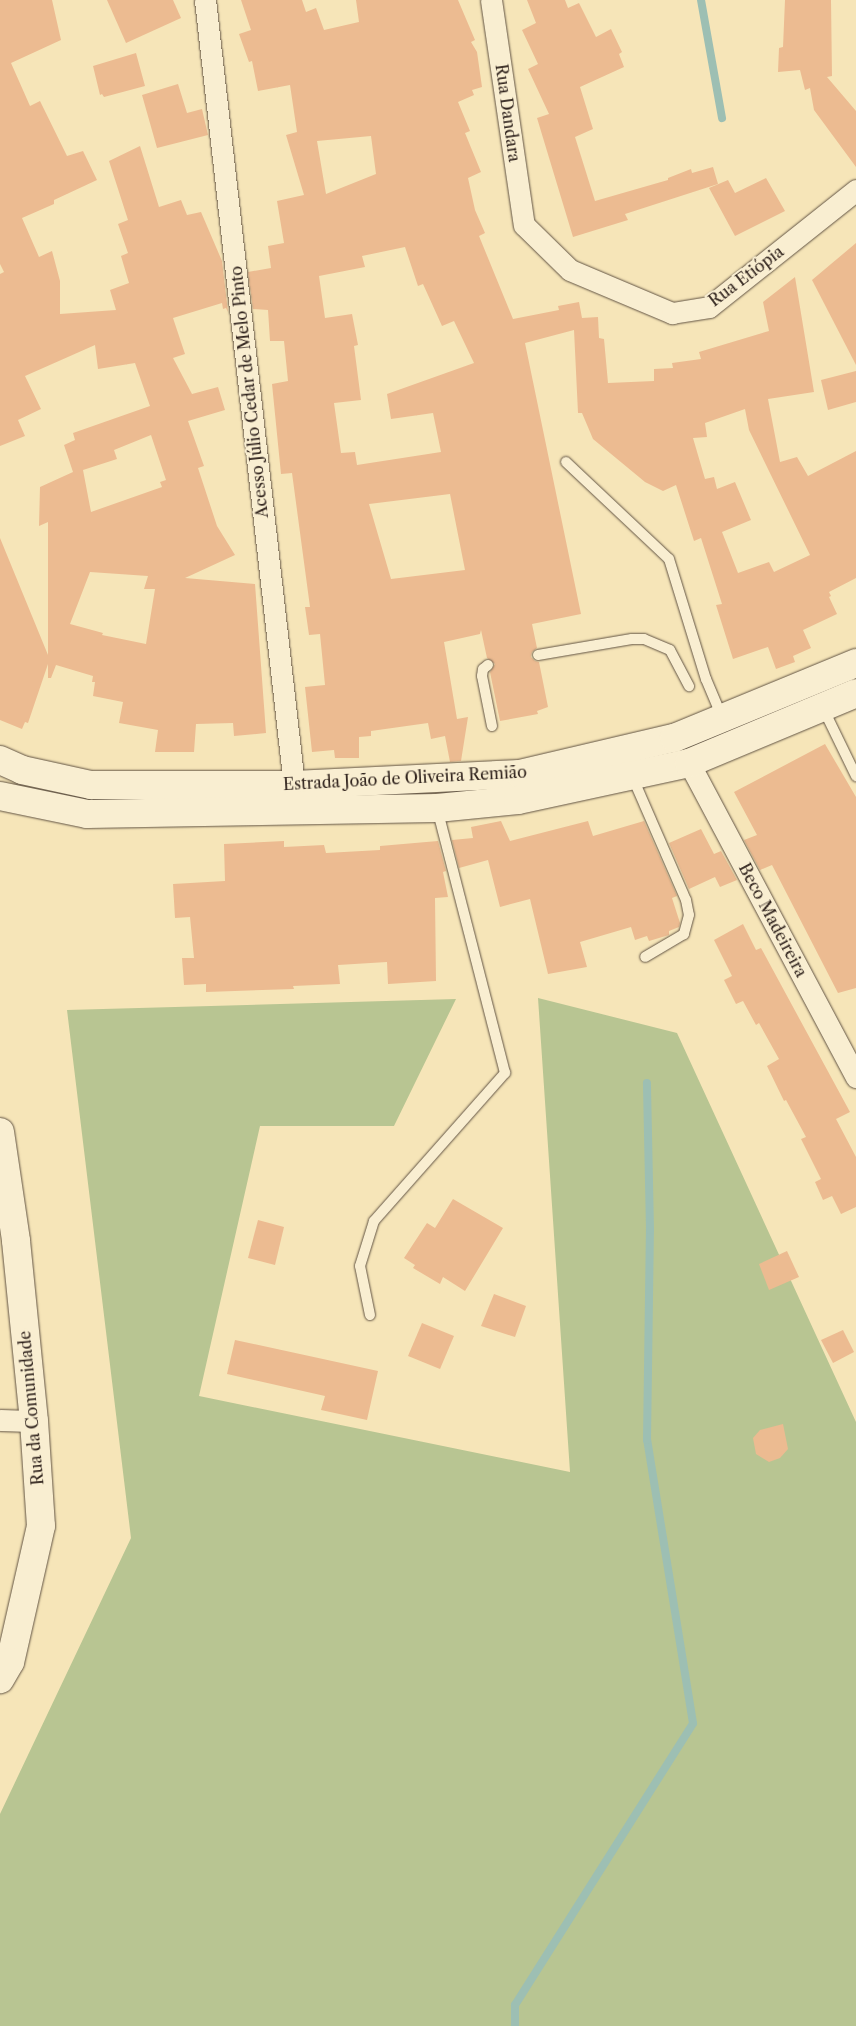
<!DOCTYPE html>
<html>
<head>
<meta charset="utf-8">
<style>
	body { margin:0 }
	#map { position:relative; width:856px; height:2026px; overflow:hidden; background:#f6e5b8; font-family:"Libre Caslon Text",serif }
	div>[style] { position:absolute }
	.green>* { inset:0; background:#b8c592 }
	.stream>* { height:8px; margin:-4px; padding:0 4px; transform-origin:4px; border-radius:4px; background:#9dbfb3 }
	.building>* { inset:0; background:#ecbb91 }
	.roads { filter:drop-shadow(0 0 1px #625444) drop-shadow(0 0 1px #625444) }
	.lane>* { height:10px; margin:-5px; padding:0 5px; transform-origin:5px; border-radius:5px; background:#f9eed1 }
	.street>* { height:21px; margin:-10.5px; padding:0 10.5px; transform-origin:10.5px; border-radius:10.5px; background:#f9eed1 }
	.secondary>* { height:28px; margin:-14px; padding:0 14px; transform-origin:14px; border-radius:14px; background:#f9eed1 }
	span { translate:-50% -50%; white-space:nowrap; text-align:center; line-height:1.15; -webkit-text-stroke:4px #f9eed1; paint-order:stroke }
	.street-label { font-size:16px; color:#30231d }
</style>
</head>
<body>
<div id="map">
	<div class="green">
		<i style="clip-path:polygon(538px 998px,677px 1033px,856px 1422px,856px 2026px,0 2026px,0 1814px,131px 1538px,67px 1010px,456px 999px,394px 1126px,260px 1126px,199px 1396px,570px 1472px)"></i>
	</div>
	<div class="stream">
		<i style="left:701px;top:0;width:120px;rotate:79.9deg"></i>
		<i style="left:515px;top:2026px;width:21px;rotate:-90deg"></i>
		<i style="left:515px;top:2005px;width:333px;rotate:-57.7deg"></i>
		<i style="left:693px;top:1723px;width:287px;rotate:-99.2deg"></i>
		<i style="left:647px;top:1440px;width:210px;rotate:-89.2deg"></i>
		<i style="left:650px;top:1230px;width:147px;rotate:-91.2deg"></i>
	</div>
	<div class="building">
		<i style="clip-path:polygon(evenodd,0 0,52px 0,61px 40px,11px 63px,30px 106px,40px 101px,67px 156px,83px 151px,97px 180px,54px 200px,54px 204px,22px 218px,39px 257px,52px 251px,60px 281px,60px 314px,116px 310px,110px 290px,129px 283px,121px 256px,128px 253px,118px 224px,128px 220px,109px 161px,140px 146px,159px 207px,181px 200px,187px 215px,201px 212px,222px 261px,228px 312px,226px 308px,223px 309px,222px 303px,173px 318px,185px 354px,173px 358px,192px 394px,218px 387px,225px 410px,188px 421px,204px 466px,198px 468px,217px 526px,235px 555px,185px 578px,255px 584px,266px 733px,234px 736px,233px 723px,196px 724px,194px 752px,155px 752px,158px 730px,119px 723px,123px 702px,93px 696px,95px 682px,92px 682px,93px 676px,56px 665px,51px 678px,48px 678px,48px 664px,28px 723px,25px 722px,22px 729px,0 720px,0 538px,48px 655px,48px 522px,39px 526px,40px 487px,73px 472px,64px 445px,75px 440px,73px 433px,150px 406px,135px 363px,98px 369px,95px 345px,25px 376px,41px 409px,18px 420px,25px 436px,0 446px,0 274px,4px 272px,0 264px,0 0,151px 435px,166px 480px,160px 482px,162px 487px,91px 512px,83px 470px,117px 459px,114px 450px,151px 435px,0 0,90px 572px,148px 576px,144px 589px,155px 589px,146px 644px,102px 635px,103px 633px,70px 624px,90px 572px)"></i>
		<i style="clip-path:polygon(107px 0,173px 0,181px 18px,126px 43px)"></i>
		<i style="clip-path:polygon(evenodd,241px 0,302px 0,306px 12px,316px 8px,324px 30px,359px 22px,356px 0,458px 0,475px 40px,471px 42px,477px 52px,482px 87px,472px 90px,474px 95px,458px 102px,470px 131px,465px 133px,481px 172px,468px 178px,475px 210px,485px 233px,479px 236px,513px 319px,559px 310px,558px 306px,579px 302px,582px 318px,598px 317px,599px 338px,604px 339px,608px 383px,654px 381px,654px 369px,673px 368px,672px 363px,701px 359px,699px 352px,769px 331px,763px 302px,795px 277px,814px 392px,768px 399px,780px 462px,797px 457px,808px 476px,856px 451px,856px 578px,829px 592px,831px 596px,829px 597px,837px 614px,803px 630px,811px 648px,793px 656px,795px 662px,776px 669px,768px 647px,733px 659px,716px 605px,722px 604px,701px 538px,694px 541px,676px 485px,663px 491px,645px 482px,593px 439px,582px 413px,578px 413px,574px 330px,525px 343px,581px 614px,532px 624px,537px 648px,532px 652px,531px 657px,535px 661px,539px 662px,548px 707px,537px 711px,538px 714px,500px 721px,490px 672px,495px 664px,487px 658px,481px 630px,480px 634px,444px 642px,457px 719px,468px 717px,461px 761px,450px 762px,445px 736px,431px 739px,428px 723px,371px 731px,371px 736px,359px 737px,359px 758px,335px 758px,334px 750px,312px 752px,305px 687px,325px 685px,320px 634px,309px 635px,305px 607px,310px 607px,292px 473px,281px 474px,272px 384px,288px 381px,284px 341px,270px 341px,268px 310px,253px 309px,248px 272px,271px 268px,268px 246px,284px 243px,277px 201px,304px 195px,286px 135px,297px 132px,290px 85px,258px 91px,252px 61px,249px 62px,239px 34px,251px 30px,241px 0,371px 136px,376px 174px,326px 194px,317px 141px,371px 136px,241px 0,405px 247px,418px 286px,423px 284px,442px 326px,454px 321px,474px 363px,387px 394px,391px 419px,433px 413px,441px 452px,357px 465px,355px 452px,341px 453px,334px 403px,361px 400px,354px 346px,358px 345px,352px 314px,325px 318px,319px 276px,365px 267px,362px 256px,405px 247px,241px 0,745px 409px,749px 430px,810px 555px,774px 572px,769px 562px,738px 573px,722px 532px,751px 520px,735px 482px,717px 489px,714px 477px,705px 479px,693px 438px,707px 437px,705px 423px,745px 409px,241px 0,450px 494px,465px 570px,391px 579px,369px 504px,450px 494px)"></i>
		<i style="clip-path:polygon(527px 0,565px 0,568px 8px,579px 3px,596px 37px,611px 29px,622px 52px,619px 54px,624px 67px,580px 87px,593px 129px,575px 137px,595px 201px,668px 180px,668px 178px,691px 169px,692px 173px,713px 167px,718px 184px,625px 214px,628px 220px,573px 237px,537px 118px,549px 114px,528px 69px,538px 64px,522px 30px,536px 23px)"></i>
		<i style="clip-path:polygon(785px 0,831px 0,832px 76px,827px 77px,856px 111px,856px 167px,814px 110px,810px 88px,805px 90px,800px 70px,778px 72px,779px 48px,783px 47px)"></i>
		<i style="clip-path:polygon(136px 53px,145px 86px,104px 97px,102px 94px,100px 95px,93px 66px)"></i>
		<i style="clip-path:polygon(178px 84px,187px 113px,202px 109px,208px 135px,157px 148px,142px 95px)"></i>
		<i style="clip-path:polygon(766px 178px,785px 211px,735px 236px,709px 188px,728px 180px,735px 193px)"></i>
		<i style="clip-path:polygon(856px 243px,856px 365px,812px 280px)"></i>
		<i style="clip-path:polygon(856px 371px,856px 402px,828px 410px,821px 380px)"></i>
		<i style="clip-path:polygon(825px 744px,856px 797px,856px 988px,838px 993px,772px 865px,760px 870px,744px 840px,757px 835px,734px 792px)"></i>
		<i style="clip-path:polygon(501px 821px,510px 841px,588px 821px,593px 836px,644px 821px,677px 896px,672px 898px,680px 923px,679px 927px,669px 931px,669px 935px,649px 941px,647px 936px,635px 940px,631px 927px,580px 942px,587px 967px,548px 974px,530px 899px,500px 907px,488px 860px,459px 868px,452px 840px,473px 838px,471px 827px)"></i>
		<i style="clip-path:polygon(701px 829px,714px 854px,721px 851px,737px 880px,720px 887px,715px 877px,689px 889px,669px 843px)"></i>
		<i style="clip-path:polygon(284px 841px,284px 847px,324px 845px,326px 853px,380px 850px,380px 846px,438px 841px,446px 871px,443px 872px,448px 897px,435px 898px,436px 981px,388px 984px,387px 962px,338px 965px,340px 984px,293px 986px,294px 989px,206px 992px,206px 984px,184px 985px,182px 958px,194px 958px,190px 917px,175px 918px,173px 884px,225px 881px,224px 844px)"></i>
		<i style="clip-path:polygon(743px 924px,756px 950px,761px 948px,850px 1112px,836px 1119px,856px 1157px,856px 1207px,841px 1214px,832px 1196px,823px 1200px,815px 1182px,821px 1179px,801px 1139px,806px 1137px,786px 1100px,784px 1101px,767px 1066px,779px 1059px,759px 1023px,756px 1025px,743px 1001px,736px 1004px,724px 980px,732px 976px,714px 940px)"></i>
		<i style="clip-path:polygon(453px 1199px,503px 1228px,465px 1291px,443px 1277px,440px 1284px,413px 1268px,415px 1265px,404px 1258px,427px 1223px,435px 1228px)"></i>
		<i style="clip-path:polygon(258px 1220px,284px 1227px,275px 1265px,248px 1258px)"></i>
		<i style="clip-path:polygon(787px 1251px,799px 1277px,769px 1290px,759px 1264px)"></i>
		<i style="clip-path:polygon(494px 1294px,526px 1306px,515px 1337px,481px 1326px)"></i>
		<i style="clip-path:polygon(422px 1323px,454px 1336px,440px 1369px,408px 1356px)"></i>
		<i style="clip-path:polygon(843px 1330px,854px 1352px,833px 1363px,821px 1340px)"></i>
		<i style="clip-path:polygon(235px 1340px,378px 1371px,367px 1420px,321px 1410px,325px 1396px,227px 1374px)"></i>
		<i style="clip-path:polygon(783px 1424px,788px 1449px,780px 1458px,769px 1462px,756px 1454px,753px 1438px,760px 1430px)"></i>
	</div>
	<div class="roads">
		<div class="lane">
			<i style="left:566px;top:462px;width:141px;rotate:43.3deg"></i>
			<i style="left:669px;top:559px;width:126px;rotate:72.9deg"></i>
			<i style="left:706px;top:679px;width:41px;rotate:67.2deg"></i>
			<i style="left:538px;top:655px;width:95px;rotate:-9.7deg"></i>
			<i style="left:632px;top:639px;width:12px"></i>
			<i style="left:644px;top:639px;width:28px;rotate:23deg"></i>
			<i style="left:670px;top:650px;width:41px;rotate:62.2deg"></i>
			<i style="left:488px;top:665px;width:6px;rotate:141deg"></i>
			<i style="left:483px;top:669px;width:7px;rotate:98deg"></i>
			<i style="left:482px;top:676px;width:51px;rotate:78.7deg"></i>
			<i style="left:823px;top:708px;width:76px;rotate:64.1deg"></i>
			<i style="left:632px;top:776px;width:135px;rotate:66.5deg"></i>
			<i style="left:686px;top:900px;width:15px;rotate:79deg"></i>
			<i style="left:689px;top:915px;width:20px;rotate:105deg"></i>
			<i style="left:684px;top:934px;width:45px;rotate:149.5deg"></i>
			<i style="left:370px;top:1315px;width:50px;rotate:-101.5deg"></i>
			<i style="left:360px;top:1266px;width:47px;rotate:-72.7deg"></i>
			<i style="left:374px;top:1221px;width:198px;rotate:-48.5deg"></i>
			<i style="left:505px;top:1073px;width:273px;rotate:-104.4deg"></i>
		</div>
		<div class="street">
			<i style="left:205px;top:0;width:790px;rotate:83.53deg"></i>
			<i style="left:491px;top:0;width:227px;rotate:81.7deg"></i>
			<i style="left:524px;top:225px;width:64px;rotate:44.4deg"></i>
			<i style="left:570px;top:270px;width:111px;rotate:22.9deg"></i>
			<i style="left:672px;top:313px;width:37px;rotate:-9deg"></i>
			<i style="left:709px;top:307px;width:188px;rotate:-38.5deg"></i>
			<i style="left:689px;top:763px;width:356px;rotate:62deg"></i>
			<i style="left:0;top:1420px;width:34px;rotate:2deg"></i>
		</div>
		<div class="secondary">
			<i style="left:0;top:760px;width:24px;rotate:24deg"></i>
			<i style="left:22px;top:770px;width:71px;rotate:12.3deg"></i>
			<i style="left:91px;top:785px;width:203px"></i>
			<i style="left:294px;top:785px;width:226px;rotate:-2.8deg"></i>
			<i style="left:520px;top:774px;width:158px;rotate:-13.2deg"></i>
			<i style="left:674px;top:738px;width:197px;rotate:-22.4deg"></i>
			<i style="left:0;top:796px;width:89px;rotate:11.7deg"></i>
			<i style="left:87px;top:814px;width:350px;rotate:-1deg"></i>
			<i style="left:437px;top:808px;width:81px;rotate:-5.6deg"></i>
			<i style="left:518px;top:800px;width:175px;rotate:-12.2deg"></i>
			<i style="left:689px;top:763px;width:181px;rotate:-22.7deg"></i>
			<i style="left:0;top:1132px;width:110px;rotate:81.6deg"></i>
			<i style="left:16px;top:1241px;width:181px;rotate:84.3deg"></i>
			<i style="left:34px;top:1421px;width:105px;rotate:86.2deg"></i>
			<i style="left:41px;top:1526px;width:139px;rotate:102.8deg"></i>
			<i style="left:10px;top:1662px;width:20px;rotate:120deg"></i>
		</div>
	</div>
	<div class="street-label">
		<span style="left:508px;top:113px;rotate:82deg">Rua Dandara</span>
		<span style="left:746px;top:276px;rotate:-37deg">Rua Etiópia</span>
		<span style="left:249px;top:392px;rotate:-96deg">Acesso Júlio Cedar de Melo Pinto</span>
		<span style="left:405px;top:778px;rotate:-3deg">Estrada João de Oliveira Remião</span>
		<span style="left:773px;top:920px;rotate:62deg">Beco Madeireira</span>
		<span style="left:31px;top:1408px;rotate:-95deg">Rua da Comunidade</span>
	</div>
</div>
</body>
</html>
